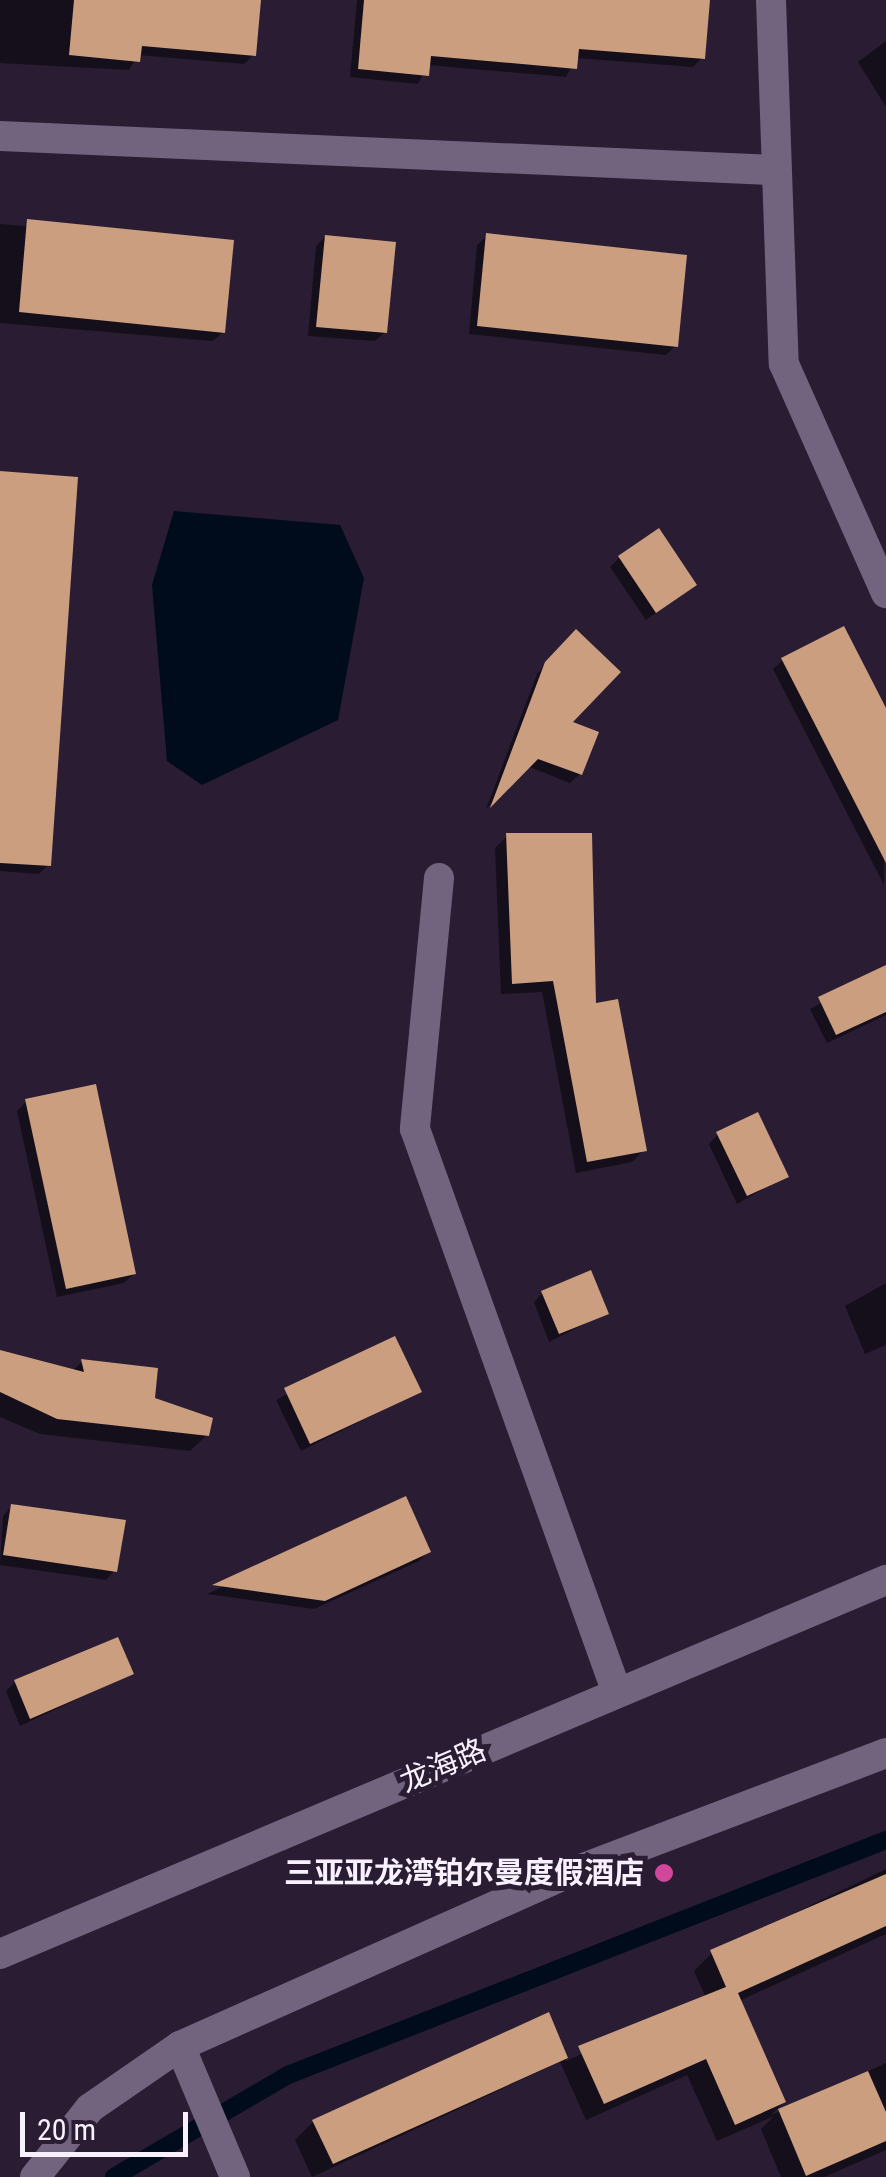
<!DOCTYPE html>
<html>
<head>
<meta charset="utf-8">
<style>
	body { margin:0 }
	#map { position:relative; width:886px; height:2177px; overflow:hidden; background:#291c33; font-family:"Roboto Condensed","Noto Sans SC",sans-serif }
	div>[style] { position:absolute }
	.water>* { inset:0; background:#000c1b }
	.shadow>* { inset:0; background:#0007 }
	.stream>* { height:18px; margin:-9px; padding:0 9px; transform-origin:9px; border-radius:9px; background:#000c1b }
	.building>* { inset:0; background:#ca9e7e }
	.lane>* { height:30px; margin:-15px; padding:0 15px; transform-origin:15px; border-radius:15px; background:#72647f }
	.secondary>* { height:30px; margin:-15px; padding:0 15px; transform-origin:15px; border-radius:15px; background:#72647f }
	.dots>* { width:28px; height:28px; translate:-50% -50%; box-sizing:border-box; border:5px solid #291c33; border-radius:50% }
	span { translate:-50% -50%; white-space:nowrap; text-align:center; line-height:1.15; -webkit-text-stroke:10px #291c33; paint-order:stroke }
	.street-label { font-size:30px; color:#f8f1fd }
	.poi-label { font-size:30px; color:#f8f1fd; font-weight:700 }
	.right { translate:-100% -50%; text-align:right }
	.scale { position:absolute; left:20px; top:2112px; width:168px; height:45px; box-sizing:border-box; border:5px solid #f8f1fd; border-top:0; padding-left:12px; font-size:30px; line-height:35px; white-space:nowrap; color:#f8f1fd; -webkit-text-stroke:8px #291c33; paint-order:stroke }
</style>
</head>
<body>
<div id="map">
	<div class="water">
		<i style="clip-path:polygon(174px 511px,340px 525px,364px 578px,338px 720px,202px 785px,167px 761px,152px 585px)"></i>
	</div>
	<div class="shadow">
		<i style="clip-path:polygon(0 0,259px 0,253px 55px,244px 64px,138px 55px,129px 70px,0 63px)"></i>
		<i style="clip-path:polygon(357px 0,707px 0,702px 58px,693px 67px,576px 58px,566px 77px,428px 65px,418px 84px,350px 77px)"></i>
		<i style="clip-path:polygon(886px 41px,886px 107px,858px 62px)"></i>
		<i style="clip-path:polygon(0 224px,231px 243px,223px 332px,213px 341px,0 323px)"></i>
		<i style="clip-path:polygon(487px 236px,675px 346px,666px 355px,469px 334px,477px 245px)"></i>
		<i style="clip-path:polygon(325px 237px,385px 332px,375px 341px,308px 336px,316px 246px)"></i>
		<i style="clip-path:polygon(0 474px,48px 865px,39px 874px,0 871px)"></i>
		<i style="clip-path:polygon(619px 558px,694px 585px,646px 620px,610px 567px)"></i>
		<i style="clip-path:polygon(576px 632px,568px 723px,580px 774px,570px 783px,527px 766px,486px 809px,537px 674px)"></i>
		<i style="clip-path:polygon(783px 660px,886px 714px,884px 885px,773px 669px)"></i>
		<i style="clip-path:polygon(507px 836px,593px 1006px,644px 1150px,632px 1162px,576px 1173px,542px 992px,501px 994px,495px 848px)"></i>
		<i style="clip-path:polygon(886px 968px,886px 1015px,827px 1043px,810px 1009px)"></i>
		<i style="clip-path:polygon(26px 1102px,134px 1274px,124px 1283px,57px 1297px,17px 1111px)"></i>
		<i style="clip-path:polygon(718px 1134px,786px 1176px,737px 1204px,709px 1144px)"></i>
		<i style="clip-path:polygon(886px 1283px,886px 1345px,865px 1354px,845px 1306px)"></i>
		<i style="clip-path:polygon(543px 1293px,606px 1313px,549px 1342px,534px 1302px)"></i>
		<i style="clip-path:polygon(393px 1339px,419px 1392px,301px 1451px,276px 1400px)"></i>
		<i style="clip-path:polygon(0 1353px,72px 1371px,82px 1362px,207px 1435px,190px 1451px,40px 1434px,0 1417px)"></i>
		<i style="clip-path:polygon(405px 1499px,428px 1552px,419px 1561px,314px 1609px,207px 1594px)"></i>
		<i style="clip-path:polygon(12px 1506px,115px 1570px,106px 1580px,0 1565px,3px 1516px)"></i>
		<i style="clip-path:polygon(131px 1674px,20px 1726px,6px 1691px,15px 1682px)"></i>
		<i style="clip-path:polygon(886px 1869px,886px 1934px,739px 2001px,784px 2102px,771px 2115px,886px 2063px,886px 2150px,824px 2177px,781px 2177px,761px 2129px,774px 2116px,717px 2141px,687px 2075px,586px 2120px,560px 2062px,312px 2177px,295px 2140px,313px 2122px,548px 2015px,566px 2061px,706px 1998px,694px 1971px,712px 1953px)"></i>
	</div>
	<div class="stream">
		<i style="left:114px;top:2177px;width:202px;rotate:-30.4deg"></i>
		<i style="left:288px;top:2075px;width:643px;rotate:-21.45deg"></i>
	</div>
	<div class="building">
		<i style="clip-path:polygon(74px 0,261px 0,256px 56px,142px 46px,140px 62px,69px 55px)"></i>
		<i style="clip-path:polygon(364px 0,710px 0,705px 59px,579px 49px,577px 69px,431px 56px,429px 76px,358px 69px)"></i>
		<i style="clip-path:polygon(27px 219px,234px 240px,225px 333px,19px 312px)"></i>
		<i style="clip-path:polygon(486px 233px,687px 255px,678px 347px,477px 326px)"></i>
		<i style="clip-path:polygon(325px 235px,396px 242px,387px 333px,316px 327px)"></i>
		<i style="clip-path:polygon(0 471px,78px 477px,51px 866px,0 863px)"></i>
		<i style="clip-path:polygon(659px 528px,697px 585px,656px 613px,618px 556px)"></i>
		<i style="clip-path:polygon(844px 626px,886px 708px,886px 863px,781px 658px)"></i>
		<i style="clip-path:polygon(576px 629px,621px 672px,573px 722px,599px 732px,582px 775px,538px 759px,490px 808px,545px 662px)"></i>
		<i style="clip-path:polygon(506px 833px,592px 833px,596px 1003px,618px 999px,647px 1151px,587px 1162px,553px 981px,512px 984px)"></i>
		<i style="clip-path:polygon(886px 965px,886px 1012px,836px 1035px,818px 997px)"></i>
		<i style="clip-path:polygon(96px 1084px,136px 1274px,66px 1289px,25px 1099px)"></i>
		<i style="clip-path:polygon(758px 1112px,789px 1177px,747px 1196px,716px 1132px)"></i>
		<i style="clip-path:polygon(591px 1270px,609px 1314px,559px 1334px,541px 1291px)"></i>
		<i style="clip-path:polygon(395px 1336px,422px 1392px,310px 1444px,284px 1388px)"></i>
		<i style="clip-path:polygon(0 1350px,84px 1372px,81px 1359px,158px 1368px,155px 1398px,213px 1418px,209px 1436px,57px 1419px,0 1392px)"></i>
		<i style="clip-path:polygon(406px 1496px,431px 1552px,325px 1601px,212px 1585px)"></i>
		<i style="clip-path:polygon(11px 1504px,126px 1520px,117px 1572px,3px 1555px)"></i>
		<i style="clip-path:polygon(118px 1637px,134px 1674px,30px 1719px,14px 1680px)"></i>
		<i style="clip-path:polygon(886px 1874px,886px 1926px,738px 1993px,786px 2102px,735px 2125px,706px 2059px,604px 2104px,578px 2046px,726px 1987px,710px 1950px)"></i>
		<i style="clip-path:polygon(549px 2012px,568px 2058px,333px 2164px,312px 2120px)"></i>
		<i style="clip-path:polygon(868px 2071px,886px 2112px,886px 2141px,806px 2176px,778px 2109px)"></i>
	</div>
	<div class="lane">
		<i style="left:771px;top:0;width:364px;rotate:88deg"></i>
		<i style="left:784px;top:364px;width:251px;rotate:66deg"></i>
		<i style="left:0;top:136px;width:773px;rotate:2.52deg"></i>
		<i style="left:439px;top:878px;width:252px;rotate:95.5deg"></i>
		<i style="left:415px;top:1129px;width:599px;rotate:70.29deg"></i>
		<i style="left:180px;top:2046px;width:142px;rotate:67.2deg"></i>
		<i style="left:35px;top:2177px;width:88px;rotate:-51.4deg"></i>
		<i style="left:90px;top:2108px;width:109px;rotate:-34.6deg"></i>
		<i style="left:180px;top:2046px;width:413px;rotate:-24deg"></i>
		<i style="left:557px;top:1878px;width:352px;rotate:-20.8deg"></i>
	</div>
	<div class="secondary">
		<i style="left:0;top:1954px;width:962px;rotate:-22.89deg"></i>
	</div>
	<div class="dots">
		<i style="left:664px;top:1873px;background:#d1479c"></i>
	</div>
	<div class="street-label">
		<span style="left:443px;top:1766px;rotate:-23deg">龙海路</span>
	</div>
	<div class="poi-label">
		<span class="right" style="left:644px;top:1873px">三亚亚龙湾铂尔曼度假酒店</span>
	</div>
	<div class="scale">20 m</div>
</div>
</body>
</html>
